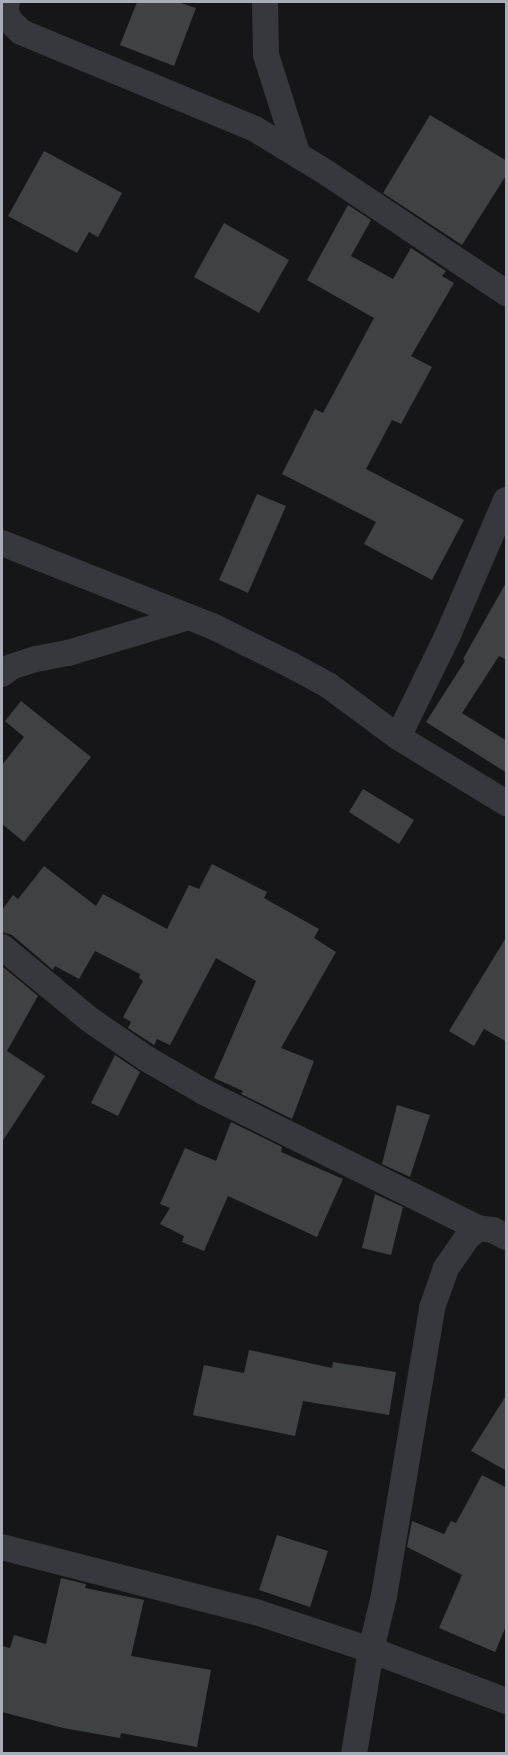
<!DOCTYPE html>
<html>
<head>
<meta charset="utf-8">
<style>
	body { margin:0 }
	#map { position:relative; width:508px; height:1755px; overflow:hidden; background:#161618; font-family:Quicksand,sans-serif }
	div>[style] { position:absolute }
	.building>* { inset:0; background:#404145 }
	.minor>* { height:26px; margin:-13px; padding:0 13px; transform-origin:13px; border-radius:13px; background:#37383d }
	span { translate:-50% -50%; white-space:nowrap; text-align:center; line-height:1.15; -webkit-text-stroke:4.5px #111113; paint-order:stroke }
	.frame { position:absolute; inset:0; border:3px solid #a8adb8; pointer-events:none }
</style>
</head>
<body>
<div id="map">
	<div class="building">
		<i style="clip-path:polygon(137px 2px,178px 2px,196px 8px,174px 66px,120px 45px)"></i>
		<i style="clip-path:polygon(430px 115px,507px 161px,507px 174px,462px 245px,383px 193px)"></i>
		<i style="clip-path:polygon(44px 151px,122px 193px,98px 237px,89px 232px,77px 253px,8px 216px)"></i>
		<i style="clip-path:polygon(348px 205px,371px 220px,351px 256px,393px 279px,411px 248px,446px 271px,442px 276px,454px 283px,411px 356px,432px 367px,401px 424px,392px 420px,366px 469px,464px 520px,432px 580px,364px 544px,376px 522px,282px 474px,315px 409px,323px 413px,374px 318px,307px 280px)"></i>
		<i style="clip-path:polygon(224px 223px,289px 260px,259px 313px,194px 277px)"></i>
		<i style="clip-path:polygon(257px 494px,286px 506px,248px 593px,219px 580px)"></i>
		<i style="clip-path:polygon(507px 581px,507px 660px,499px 656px,462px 713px,507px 741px,507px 773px,426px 722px,465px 661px,463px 659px)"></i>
		<i style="clip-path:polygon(21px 701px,91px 757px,24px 842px,2px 824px,2px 765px,24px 737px,5px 721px)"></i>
		<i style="clip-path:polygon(363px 789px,414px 820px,399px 844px,349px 812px)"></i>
		<i style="clip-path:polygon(212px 864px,267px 892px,264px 898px,319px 929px,314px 938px,336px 952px,281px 1048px,314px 1061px,292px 1119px,241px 1094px,243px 1091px,214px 1078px,256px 981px,216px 958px,170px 1045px,157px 1039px,154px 1045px,128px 1028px,131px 1022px,123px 1017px,143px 981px,139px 978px,140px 974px,95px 951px,79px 979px,55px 966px,53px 970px,12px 935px,2px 932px,2px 910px,13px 895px,18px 899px,44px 866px,96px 906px,103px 894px,167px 929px,189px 885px,199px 889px)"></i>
		<i style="clip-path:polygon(507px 936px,507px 1042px,484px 1029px,474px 1046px,449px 1031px)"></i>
		<i style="clip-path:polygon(2px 966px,38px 996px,7px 1051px,45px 1076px,2px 1142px)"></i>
		<i style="clip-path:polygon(115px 1055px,140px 1072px,118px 1116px,91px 1103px)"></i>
		<i style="clip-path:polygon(397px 1105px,430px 1115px,410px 1177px,382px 1164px)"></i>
		<i style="clip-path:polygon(231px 1122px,282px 1147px,281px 1152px,343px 1179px,317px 1237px,228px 1196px,204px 1251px,182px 1242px,184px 1236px,160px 1224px,170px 1208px,160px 1204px,185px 1148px,216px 1161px)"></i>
		<i style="clip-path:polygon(375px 1194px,403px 1207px,391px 1255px,362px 1248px)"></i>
		<i style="clip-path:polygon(249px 1350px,332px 1368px,333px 1362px,396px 1372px,389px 1415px,303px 1401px,295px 1436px,193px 1415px,204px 1365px,244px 1373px)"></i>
		<i style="clip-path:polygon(507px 1394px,507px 1471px,471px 1451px)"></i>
		<i style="clip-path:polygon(482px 1475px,507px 1488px,507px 1624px,495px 1652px,439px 1628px,462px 1575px,407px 1547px,412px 1521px,444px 1534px,451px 1521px,456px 1523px)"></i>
		<i style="clip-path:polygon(277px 1535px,328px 1551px,310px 1607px,259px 1590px)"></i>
		<i style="clip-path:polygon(61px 1578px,86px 1584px,85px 1588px,144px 1600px,131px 1656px,211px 1670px,197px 1747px,121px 1733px,120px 1738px,63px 1728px,2px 1712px,2px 1646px,10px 1648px,14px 1635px,46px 1644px)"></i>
	</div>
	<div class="minor">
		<i style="left:7px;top:2px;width:5px;rotate:112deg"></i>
		<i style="left:5px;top:7px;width:14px;rotate:73deg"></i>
		<i style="left:9px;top:20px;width:17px;rotate:45deg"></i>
		<i style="left:21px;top:32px;width:253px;rotate:22.5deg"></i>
		<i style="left:255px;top:129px;width:84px;rotate:31.4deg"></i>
		<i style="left:327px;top:173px;width:216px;rotate:33.8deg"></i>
		<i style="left:265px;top:2px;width:53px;rotate:88.9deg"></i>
		<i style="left:266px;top:55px;width:103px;rotate:72.4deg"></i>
		<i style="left:2px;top:543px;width:226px;rotate:21.6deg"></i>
		<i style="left:212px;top:626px;width:88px;rotate:26.3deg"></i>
		<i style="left:291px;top:665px;width:42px;rotate:28.4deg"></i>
		<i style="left:328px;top:685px;width:87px;rotate:36.6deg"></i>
		<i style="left:398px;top:737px;width:127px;rotate:31.4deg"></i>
		<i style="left:2px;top:674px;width:11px;rotate:-38deg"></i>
		<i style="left:11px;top:667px;width:26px;rotate:-18deg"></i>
		<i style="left:36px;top:659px;width:33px;rotate:-11deg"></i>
		<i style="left:68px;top:653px;width:126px;rotate:-16.6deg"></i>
		<i style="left:398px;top:737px;width:111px;rotate:-63.9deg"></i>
		<i style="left:447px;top:637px;width:149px;rotate:-66.7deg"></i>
		<i style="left:2px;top:947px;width:113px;rotate:39.6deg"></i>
		<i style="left:89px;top:1019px;width:70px;rotate:34.6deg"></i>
		<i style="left:147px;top:1059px;width:66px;rotate:30.1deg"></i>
		<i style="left:204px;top:1092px;width:306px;rotate:26.4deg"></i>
		<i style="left:2px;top:1547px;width:262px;rotate:14.4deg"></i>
		<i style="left:256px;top:1612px;width:121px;rotate:18.3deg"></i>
		<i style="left:371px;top:1650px;width:144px;rotate:20.7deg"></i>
		<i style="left:354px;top:1754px;width:105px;rotate:-80.7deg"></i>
		<i style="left:371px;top:1650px;width:56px;rotate:-76.5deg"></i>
		<i style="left:384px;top:1596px;width:292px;rotate:-80.5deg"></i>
		<i style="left:432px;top:1308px;width:42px;rotate:-70.7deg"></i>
		<i style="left:446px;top:1268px;width:35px;rotate:-55deg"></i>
		<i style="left:466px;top:1239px;width:16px;rotate:-43deg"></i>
		<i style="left:478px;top:1228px;width:15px;rotate:8deg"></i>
		<i style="left:493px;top:1230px;width:15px;rotate:28deg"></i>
	</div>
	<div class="frame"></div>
</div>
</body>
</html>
